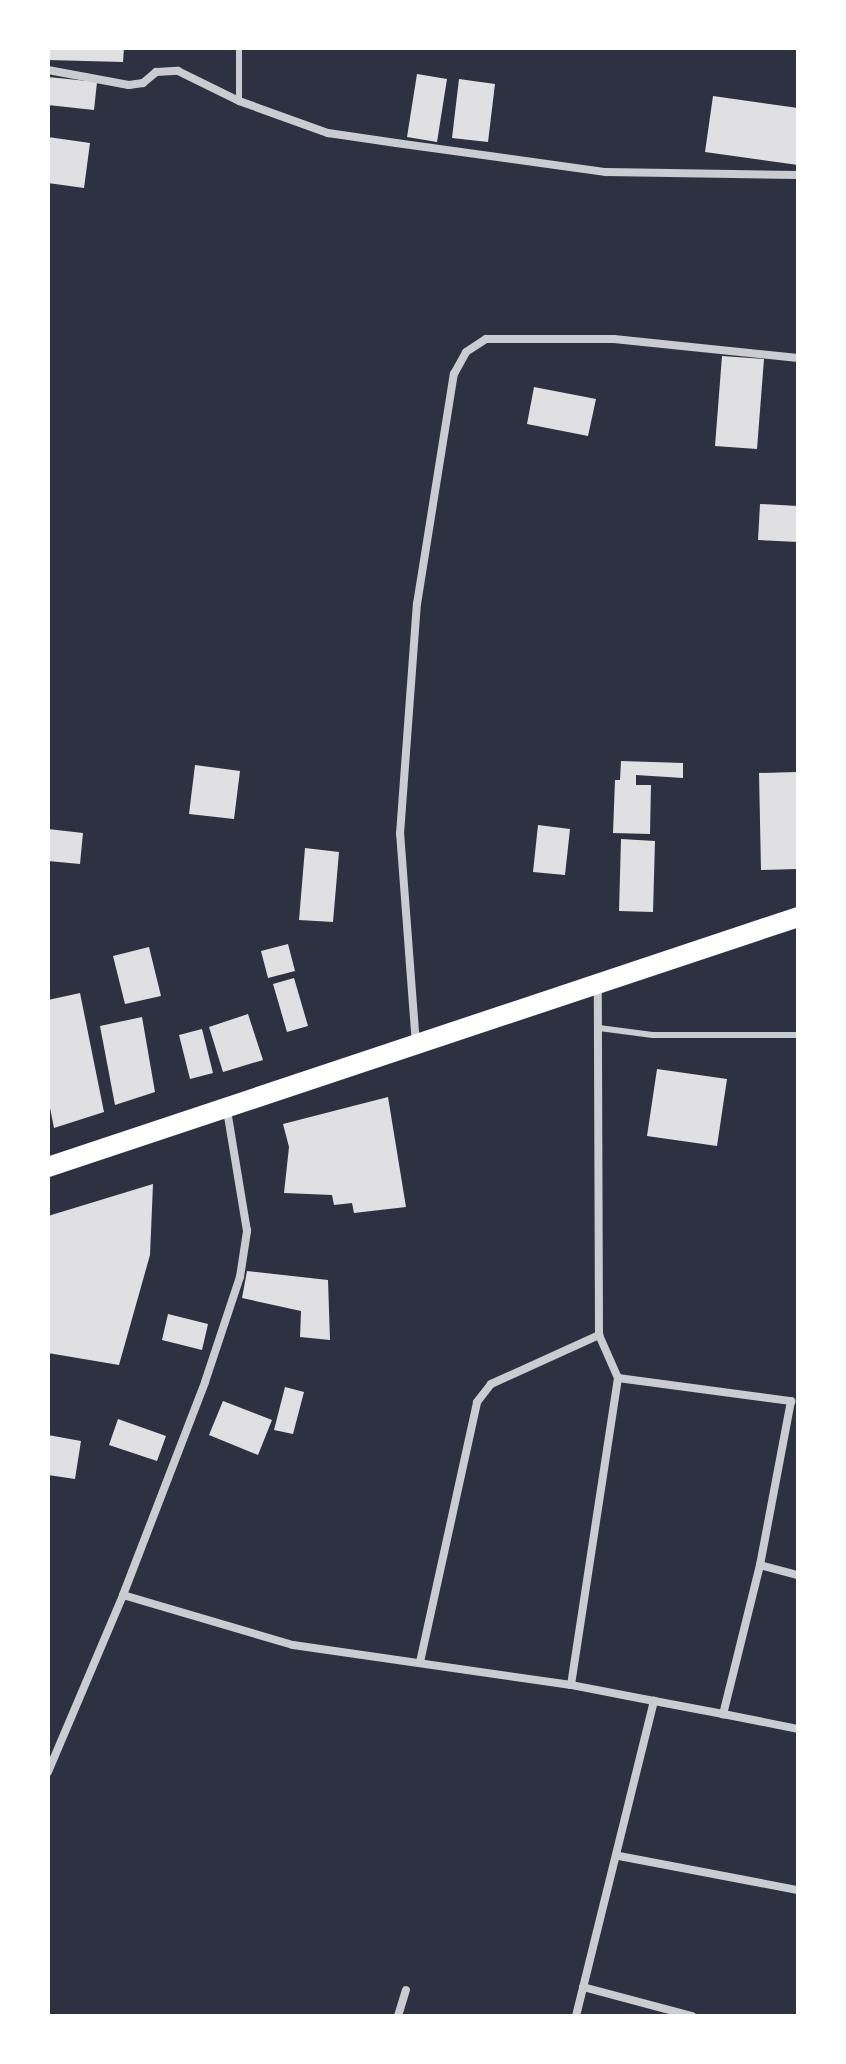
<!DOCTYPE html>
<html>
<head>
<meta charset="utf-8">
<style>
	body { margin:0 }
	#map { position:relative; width:846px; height:2064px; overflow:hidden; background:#2d3142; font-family:"Asap Condensed",sans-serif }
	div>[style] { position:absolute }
	.building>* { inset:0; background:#e0e0e3 }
	.service>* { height:6px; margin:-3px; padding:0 3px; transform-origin:3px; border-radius:3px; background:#caccd0 }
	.minor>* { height:8px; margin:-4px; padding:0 4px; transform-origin:4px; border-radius:4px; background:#caccd0 }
	.primary>* { height:20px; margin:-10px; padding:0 10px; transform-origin:10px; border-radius:10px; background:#fff }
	span { translate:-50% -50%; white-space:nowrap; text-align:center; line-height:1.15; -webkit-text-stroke:6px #fff; paint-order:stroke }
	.frame { position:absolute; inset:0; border:50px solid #fff; pointer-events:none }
</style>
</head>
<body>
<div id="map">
	<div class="building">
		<i style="clip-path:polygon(48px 48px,124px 48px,123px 62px,48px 60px)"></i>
		<i style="clip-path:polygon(417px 74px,447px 79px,437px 142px,407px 137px)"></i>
		<i style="clip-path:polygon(48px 77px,97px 82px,94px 110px,48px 105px)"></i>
		<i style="clip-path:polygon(459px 79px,495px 84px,488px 142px,452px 138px)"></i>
		<i style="clip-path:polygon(713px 96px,798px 108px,798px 165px,705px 152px)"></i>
		<i style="clip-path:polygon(48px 137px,90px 143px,84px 188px,48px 183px)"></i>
		<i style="clip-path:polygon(722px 356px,764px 359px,757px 449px,715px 446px)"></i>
		<i style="clip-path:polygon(534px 387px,596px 399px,588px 436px,527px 424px)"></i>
		<i style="clip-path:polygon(760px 504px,798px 506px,798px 542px,758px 540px)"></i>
		<i style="clip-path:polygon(621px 761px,683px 763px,683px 778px,636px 775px,636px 785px,651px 785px,650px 834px,613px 833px,615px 780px,620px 780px)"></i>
		<i style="clip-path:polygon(195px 765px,240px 771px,234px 819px,189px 814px)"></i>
		<i style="clip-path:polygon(796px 772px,798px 869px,761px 870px,759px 773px)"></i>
		<i style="clip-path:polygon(538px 825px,570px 829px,565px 875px,533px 872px)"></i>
		<i style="clip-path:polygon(48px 829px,83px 833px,80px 864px,48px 861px)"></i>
		<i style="clip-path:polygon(621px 839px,655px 841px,653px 912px,619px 911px)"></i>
		<i style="clip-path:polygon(305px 848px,339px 852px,333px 922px,299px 920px)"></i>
		<i style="clip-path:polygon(288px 944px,295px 971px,268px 978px,261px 951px)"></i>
		<i style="clip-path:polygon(149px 947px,161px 996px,125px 1004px,113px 956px)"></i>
		<i style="clip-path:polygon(294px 978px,308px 1026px,287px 1032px,273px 984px)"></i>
		<i style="clip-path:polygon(80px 993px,104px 1112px,54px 1128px,48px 1098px,48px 1000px)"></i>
		<i style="clip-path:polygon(248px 1014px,263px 1060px,223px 1072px,209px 1027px)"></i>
		<i style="clip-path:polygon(142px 1017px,155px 1092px,115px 1105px,100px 1026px)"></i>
		<i style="clip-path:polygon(202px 1029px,213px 1073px,190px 1079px,179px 1035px)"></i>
		<i style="clip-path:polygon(657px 1069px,727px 1079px,717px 1146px,647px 1136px)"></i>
		<i style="clip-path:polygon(388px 1097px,406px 1207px,354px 1213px,352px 1203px,334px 1205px,332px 1195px,284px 1193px,289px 1147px,283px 1124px)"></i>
		<i style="clip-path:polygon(153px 1184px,150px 1255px,119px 1365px,48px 1353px,48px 1216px)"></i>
		<i style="clip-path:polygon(247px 1271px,328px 1280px,330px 1340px,300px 1337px,301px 1311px,242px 1298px)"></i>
		<i style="clip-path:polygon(168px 1314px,208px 1324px,202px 1350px,162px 1340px)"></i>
		<i style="clip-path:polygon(285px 1387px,304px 1392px,293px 1434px,274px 1430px)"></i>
		<i style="clip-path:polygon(223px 1401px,272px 1420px,258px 1455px,209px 1435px)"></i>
		<i style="clip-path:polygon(118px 1419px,166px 1436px,157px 1461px,109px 1445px)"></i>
		<i style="clip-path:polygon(48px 1435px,81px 1441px,75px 1479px,48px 1475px)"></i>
	</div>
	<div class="service">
		<i style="left:239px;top:101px;width:53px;rotate:-90deg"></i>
		<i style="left:599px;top:1028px;width:54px;rotate:7.4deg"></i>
		<i style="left:653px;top:1035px;width:145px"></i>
	</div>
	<div class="minor">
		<i style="left:48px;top:70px;width:82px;rotate:10.5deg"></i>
		<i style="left:129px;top:85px;width:14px;rotate:-8deg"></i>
		<i style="left:143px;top:83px;width:17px;rotate:-40deg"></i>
		<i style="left:156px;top:72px;width:22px;rotate:-3deg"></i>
		<i style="left:178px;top:71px;width:68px;rotate:26.2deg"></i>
		<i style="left:239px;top:101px;width:95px;rotate:19.8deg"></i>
		<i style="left:328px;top:133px;width:69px;rotate:8.4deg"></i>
		<i style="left:396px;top:143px;width:212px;rotate:7.9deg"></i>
		<i style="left:606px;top:172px;width:192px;rotate:0.9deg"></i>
		<i style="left:416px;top:1045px;width:212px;rotate:-94.3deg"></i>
		<i style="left:400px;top:834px;width:231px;rotate:-85.8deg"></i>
		<i style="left:417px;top:604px;width:233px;rotate:-80.9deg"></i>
		<i style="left:454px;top:374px;width:25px;rotate:-61deg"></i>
		<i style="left:466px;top:352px;width:24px;rotate:-33deg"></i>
		<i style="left:486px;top:339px;width:128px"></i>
		<i style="left:614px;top:339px;width:185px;rotate:5.9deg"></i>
		<i style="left:618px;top:1378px;width:175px;rotate:7.6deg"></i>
		<i style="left:791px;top:1401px;width:167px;rotate:100.7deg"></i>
		<i style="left:760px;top:1565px;width:154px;rotate:103.9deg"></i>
		<i style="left:723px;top:1714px;width:70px;rotate:-169.3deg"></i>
		<i style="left:760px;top:1565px;width:39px;rotate:15deg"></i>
		<i style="left:123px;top:1595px;width:177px;rotate:16.4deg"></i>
		<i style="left:293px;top:1645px;width:281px;rotate:8.2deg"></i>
		<i style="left:420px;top:1662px;width:266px;rotate:-77.6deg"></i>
		<i style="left:477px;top:1402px;width:23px;rotate:-52deg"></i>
		<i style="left:491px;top:1384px;width:119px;rotate:-24.4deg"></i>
		<i style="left:723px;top:1714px;width:76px;rotate:11.3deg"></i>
		<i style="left:48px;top:1772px;width:192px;rotate:-67deg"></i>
		<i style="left:123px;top:1595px;width:228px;rotate:-68.9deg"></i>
		<i style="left:205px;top:1382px;width:111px;rotate:-71.6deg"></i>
		<i style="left:240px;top:1277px;width:47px;rotate:-81.3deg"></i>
		<i style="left:247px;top:1231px;width:123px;rotate:-99.4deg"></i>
		<i style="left:619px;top:1856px;width:182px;rotate:10.8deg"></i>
		<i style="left:583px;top:1987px;width:113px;rotate:14.9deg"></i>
		<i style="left:398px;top:2016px;width:27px;rotate:-73deg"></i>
		<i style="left:576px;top:2016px;width:325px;rotate:-76.1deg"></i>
		<i style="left:654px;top:1701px;width:85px;rotate:-169.1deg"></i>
		<i style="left:571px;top:1685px;width:311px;rotate:-81.3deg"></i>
		<i style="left:618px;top:1378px;width:47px;rotate:-113.8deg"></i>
		<i style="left:599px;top:1335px;width:347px;rotate:-90.2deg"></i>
	</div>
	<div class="primary">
		<i style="left:48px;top:1167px;width:791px;rotate:-18.43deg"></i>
	</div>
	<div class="frame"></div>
</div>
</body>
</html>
